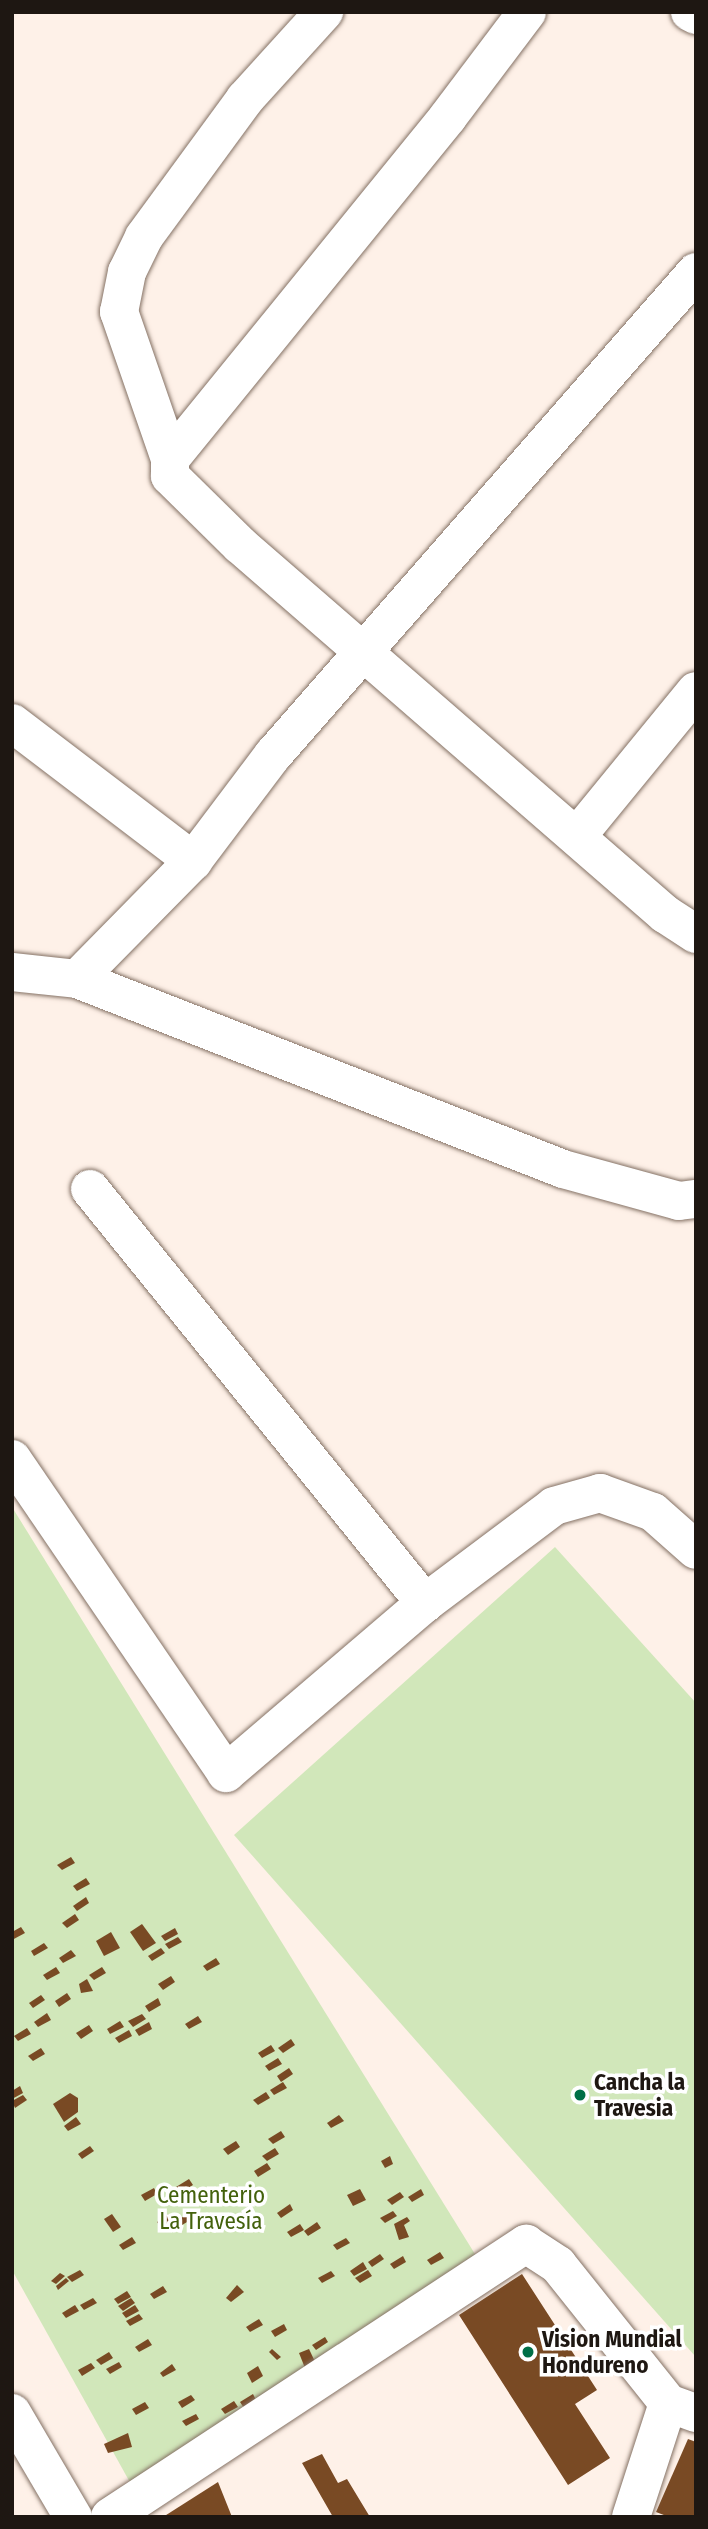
<!DOCTYPE html>
<html>
<head>
<meta charset="utf-8">
<style>
	body { margin:0 }
	#map { position:relative; width:708px; height:2529px; overflow:hidden; background:#fef1e8; font-family:"Fira Sans Condensed",sans-serif }
	div>[style] { position:absolute }
	.green>* { inset:0; background:#d1e7ba }
	.building>* { inset:0; background:#794a24 }
	.roads { filter:drop-shadow(0 0 2px #847164) drop-shadow(0 0 2px #847164) }
	.minor>* { height:38px; margin:-19px; padding:0 19px; transform-origin:19px; border-radius:19px; background:#fff }
	.dots>* { width:19px; height:19px; translate:-50% -50%; box-sizing:border-box; border:4px solid #fff; border-radius:50% }
	span { translate:-50% -50%; white-space:nowrap; text-align:center; line-height:1.15; -webkit-text-stroke:7px #fff; paint-order:stroke }
	.poi-label { font-size:23px; color:#1e1712; font-weight:700 }
	.left { translate:0 -50%; text-align:left }
	.park-label { font-size:23px; color:#43610c }
	.frame { position:absolute; inset:0; border:14px solid #1e1712; pointer-events:none }
</style>
</head>
<body>
<div id="map">
	<div class="green">
		<i style="clip-path:polygon(12px 1507px,483px 2267px,137px 2495px,12px 2270px)"></i>
		<i style="clip-path:polygon(555px 1547px,696px 1703px,695px 2356px,234px 1835px)"></i>
	</div>
	<div class="building">
		<i style="clip-path:polygon(71px 1857px,75px 1863px,62px 1870px,57px 1865px)"></i>
		<i style="clip-path:polygon(86px 1878px,90px 1884px,77px 1891px,73px 1886px)"></i>
		<i style="clip-path:polygon(86px 1897px,89px 1903px,77px 1911px,73px 1906px)"></i>
		<i style="clip-path:polygon(75px 1914px,79px 1920px,67px 1928px,62px 1923px)"></i>
		<i style="clip-path:polygon(142px 1924px,156px 1943px,143px 1951px,130px 1932px)"></i>
		<i style="clip-path:polygon(21px 1927px,25px 1933px,12px 1940px,12px 1932px)"></i>
		<i style="clip-path:polygon(175px 1928px,178px 1934px,165px 1941px,161px 1936px)"></i>
		<i style="clip-path:polygon(111px 1932px,120px 1948px,104px 1956px,96px 1941px)"></i>
		<i style="clip-path:polygon(178px 1937px,182px 1942px,169px 1949px,165px 1944px)"></i>
		<i style="clip-path:polygon(44px 1943px,48px 1948px,34px 1956px,31px 1951px)"></i>
		<i style="clip-path:polygon(161px 1948px,165px 1953px,152px 1961px,148px 1956px)"></i>
		<i style="clip-path:polygon(71px 1950px,76px 1956px,63px 1963px,59px 1958px)"></i>
		<i style="clip-path:polygon(216px 1958px,220px 1964px,207px 1971px,203px 1966px)"></i>
		<i style="clip-path:polygon(56px 1967px,60px 1973px,47px 1980px,43px 1975px)"></i>
		<i style="clip-path:polygon(102px 1967px,106px 1973px,94px 1980px,89px 1975px)"></i>
		<i style="clip-path:polygon(171px 1976px,175px 1982px,163px 1990px,158px 1984px)"></i>
		<i style="clip-path:polygon(87px 1979px,93px 1991px,81px 1993px,79px 1984px)"></i>
		<i style="clip-path:polygon(67px 1993px,71px 1999px,59px 2007px,55px 2001px)"></i>
		<i style="clip-path:polygon(41px 1995px,45px 2000px,33px 2008px,29px 2003px)"></i>
		<i style="clip-path:polygon(158px 1998px,161px 2005px,149px 2012px,145px 2006px)"></i>
		<i style="clip-path:polygon(47px 2013px,51px 2020px,38px 2027px,34px 2022px)"></i>
		<i style="clip-path:polygon(142px 2014px,146px 2019px,133px 2027px,128px 2021px)"></i>
		<i style="clip-path:polygon(198px 2016px,202px 2022px,189px 2029px,185px 2024px)"></i>
		<i style="clip-path:polygon(120px 2021px,124px 2027px,110px 2034px,107px 2029px)"></i>
		<i style="clip-path:polygon(149px 2022px,152px 2029px,139px 2036px,135px 2030px)"></i>
		<i style="clip-path:polygon(89px 2025px,93px 2031px,81px 2039px,76px 2033px)"></i>
		<i style="clip-path:polygon(27px 2028px,31px 2034px,18px 2041px,14px 2036px)"></i>
		<i style="clip-path:polygon(129px 2030px,132px 2036px,119px 2043px,115px 2038px)"></i>
		<i style="clip-path:polygon(291px 2039px,295px 2045px,283px 2053px,278px 2048px)"></i>
		<i style="clip-path:polygon(271px 2045px,275px 2051px,262px 2058px,258px 2053px)"></i>
		<i style="clip-path:polygon(41px 2048px,45px 2054px,33px 2061px,28px 2056px)"></i>
		<i style="clip-path:polygon(278px 2058px,282px 2064px,269px 2071px,265px 2066px)"></i>
		<i style="clip-path:polygon(289px 2068px,293px 2074px,281px 2082px,277px 2076px)"></i>
		<i style="clip-path:polygon(283px 2082px,287px 2088px,274px 2095px,270px 2090px)"></i>
		<i style="clip-path:polygon(20px 2086px,23px 2093px,12px 2099px,12px 2091px)"></i>
		<i style="clip-path:polygon(266px 2092px,270px 2098px,258px 2105px,253px 2100px)"></i>
		<i style="clip-path:polygon(70px 2093px,78px 2098px,78px 2112px,64px 2122px,53px 2104px)"></i>
		<i style="clip-path:polygon(23px 2095px,27px 2100px,15px 2108px,12px 2101px)"></i>
		<i style="clip-path:polygon(339px 2115px,344px 2121px,331px 2128px,327px 2123px)"></i>
		<i style="clip-path:polygon(76px 2117px,81px 2124px,68px 2131px,64px 2126px)"></i>
		<i style="clip-path:polygon(281px 2131px,285px 2137px,273px 2144px,268px 2139px)"></i>
		<i style="clip-path:polygon(236px 2141px,240px 2147px,228px 2155px,223px 2149px)"></i>
		<i style="clip-path:polygon(90px 2146px,94px 2151px,82px 2159px,78px 2154px)"></i>
		<i style="clip-path:polygon(275px 2148px,279px 2154px,267px 2161px,262px 2156px)"></i>
		<i style="clip-path:polygon(390px 2156px,393px 2164px,385px 2168px,381px 2161px)"></i>
		<i style="clip-path:polygon(267px 2163px,271px 2169px,258px 2177px,254px 2171px)"></i>
		<i style="clip-path:polygon(189px 2179px,193px 2185px,181px 2192px,176px 2187px)"></i>
		<i style="clip-path:polygon(154px 2188px,157px 2194px,145px 2201px,141px 2195px)"></i>
		<i style="clip-path:polygon(360px 2189px,366px 2200px,353px 2206px,347px 2195px)"></i>
		<i style="clip-path:polygon(421px 2189px,424px 2195px,412px 2202px,408px 2197px)"></i>
		<i style="clip-path:polygon(400px 2192px,404px 2197px,392px 2205px,387px 2200px)"></i>
		<i style="clip-path:polygon(290px 2204px,293px 2210px,281px 2218px,277px 2213px)"></i>
		<i style="clip-path:polygon(393px 2211px,397px 2216px,385px 2223px,380px 2218px)"></i>
		<i style="clip-path:polygon(190px 2212px,194px 2218px,182px 2225px,178px 2220px)"></i>
		<i style="clip-path:polygon(112px 2214px,121px 2227px,113px 2232px,104px 2219px)"></i>
		<i style="clip-path:polygon(169px 2214px,173px 2220px,161px 2228px,157px 2222px)"></i>
		<i style="clip-path:polygon(407px 2217px,410px 2221px,404px 2225px,409px 2237px,399px 2240px,394px 2224px)"></i>
		<i style="clip-path:polygon(317px 2222px,321px 2228px,308px 2236px,304px 2231px)"></i>
		<i style="clip-path:polygon(300px 2224px,304px 2230px,291px 2237px,287px 2232px)"></i>
		<i style="clip-path:polygon(132px 2237px,136px 2243px,123px 2250px,119px 2245px)"></i>
		<i style="clip-path:polygon(346px 2238px,350px 2243px,337px 2250px,333px 2245px)"></i>
		<i style="clip-path:polygon(440px 2252px,444px 2258px,431px 2265px,427px 2260px)"></i>
		<i style="clip-path:polygon(380px 2254px,384px 2259px,372px 2267px,368px 2262px)"></i>
		<i style="clip-path:polygon(403px 2256px,406px 2262px,394px 2269px,390px 2264px)"></i>
		<i style="clip-path:polygon(363px 2262px,367px 2269px,354px 2276px,350px 2271px)"></i>
		<i style="clip-path:polygon(80px 2270px,84px 2275px,72px 2282px,67px 2277px)"></i>
		<i style="clip-path:polygon(368px 2270px,372px 2276px,360px 2283px,355px 2278px)"></i>
		<i style="clip-path:polygon(331px 2271px,335px 2276px,322px 2283px,318px 2278px)"></i>
		<i style="clip-path:polygon(60px 2273px,65px 2276px,56px 2284px,51px 2281px)"></i>
		<i style="clip-path:polygon(522px 2274px,597px 2390px,575px 2404px,610px 2458px,568px 2485px,459px 2315px)"></i>
		<i style="clip-path:polygon(66px 2278px,69px 2281px,58px 2290px,56px 2286px)"></i>
		<i style="clip-path:polygon(237px 2285px,244px 2292px,231px 2302px,226px 2298px)"></i>
		<i style="clip-path:polygon(163px 2286px,167px 2292px,154px 2299px,150px 2294px)"></i>
		<i style="clip-path:polygon(127px 2291px,131px 2297px,118px 2304px,114px 2299px)"></i>
		<i style="clip-path:polygon(93px 2298px,97px 2303px,84px 2310px,80px 2305px)"></i>
		<i style="clip-path:polygon(131px 2298px,135px 2303px,123px 2311px,118px 2306px)"></i>
		<i style="clip-path:polygon(75px 2305px,79px 2311px,66px 2318px,62px 2313px)"></i>
		<i style="clip-path:polygon(135px 2305px,139px 2311px,126px 2318px,122px 2313px)"></i>
		<i style="clip-path:polygon(139px 2314px,143px 2319px,130px 2326px,126px 2321px)"></i>
		<i style="clip-path:polygon(259px 2319px,263px 2325px,250px 2332px,246px 2327px)"></i>
		<i style="clip-path:polygon(284px 2324px,287px 2330px,275px 2337px,271px 2331px)"></i>
		<i style="clip-path:polygon(325px 2337px,328px 2342px,316px 2350px,312px 2345px)"></i>
		<i style="clip-path:polygon(148px 2339px,152px 2345px,139px 2352px,135px 2347px)"></i>
		<i style="clip-path:polygon(272px 2349px,281px 2357px,277px 2360px,269px 2352px)"></i>
		<i style="clip-path:polygon(309px 2349px,318px 2368px,307px 2373px,299px 2353px)"></i>
		<i style="clip-path:polygon(109px 2352px,113px 2358px,101px 2365px,96px 2360px)"></i>
		<i style="clip-path:polygon(119px 2362px,122px 2367px,110px 2374px,106px 2369px)"></i>
		<i style="clip-path:polygon(91px 2363px,95px 2368px,82px 2376px,78px 2370px)"></i>
		<i style="clip-path:polygon(172px 2364px,176px 2370px,163px 2377px,160px 2373px)"></i>
		<i style="clip-path:polygon(258px 2366px,263px 2376px,252px 2383px,247px 2373px)"></i>
		<i style="clip-path:polygon(253px 2394px,256px 2400px,244px 2408px,240px 2402px)"></i>
		<i style="clip-path:polygon(191px 2395px,195px 2400px,182px 2408px,178px 2402px)"></i>
		<i style="clip-path:polygon(234px 2401px,238px 2407px,225px 2414px,221px 2409px)"></i>
		<i style="clip-path:polygon(145px 2402px,149px 2408px,136px 2415px,132px 2409px)"></i>
		<i style="clip-path:polygon(196px 2414px,199px 2419px,186px 2426px,182px 2421px)"></i>
		<i style="clip-path:polygon(128px 2433px,132px 2447px,108px 2453px,104px 2444px)"></i>
		<i style="clip-path:polygon(688px 2439px,696px 2442px,696px 2517px,669px 2517px,656px 2512px)"></i>
		<i style="clip-path:polygon(322px 2454px,338px 2483px,347px 2479px,370px 2517px,333px 2517px,302px 2463px)"></i>
		<i style="clip-path:polygon(218px 2482px,232px 2517px,163px 2517px)"></i>
	</div>
	<div class="roads">
		<div class="minor">
			<i style="left:527px;top:12px;width:131px;rotate:127deg"></i>
			<i style="left:448px;top:117px;width:441px;rotate:129.1deg"></i>
			<i style="left:170px;top:459px;width:17px;rotate:90deg"></i>
			<i style="left:170px;top:476px;width:98px;rotate:44.6deg"></i>
			<i style="left:240px;top:545px;width:563px;rotate:40.97deg"></i>
			<i style="left:665px;top:914px;width:37px;rotate:33deg"></i>
			<i style="left:690px;top:12px;width:7px;rotate:27deg"></i>
			<i style="left:170px;top:459px;width:156px;rotate:-109.1deg"></i>
			<i style="left:119px;top:312px;width:41px;rotate:-78.7deg"></i>
			<i style="left:127px;top:272px;width:39px;rotate:-64deg"></i>
			<i style="left:144px;top:237px;width:171px;rotate:-53.8deg"></i>
			<i style="left:245px;top:99px;width:118px;rotate:-47.8deg"></i>
			<i style="left:12px;top:723px;width:228px;rotate:37.3deg"></i>
			<i style="left:578px;top:835px;width:186px;rotate:-50.7deg"></i>
			<i style="left:12px;top:972px;width:65px;rotate:6.1deg"></i>
			<i style="left:77px;top:979px;width:165px;rotate:-45.5deg"></i>
			<i style="left:193px;top:861px;width:133px;rotate:-53deg"></i>
			<i style="left:273px;top:755px;width:642px;rotate:-48.79deg"></i>
			<i style="left:77px;top:979px;width:522px;rotate:21.35deg"></i>
			<i style="left:563px;top:1169px;width:120px;rotate:15.4deg"></i>
			<i style="left:679px;top:1201px;width:17px;rotate:-7deg"></i>
			<i style="left:90px;top:1189px;width:533px;rotate:51.02deg"></i>
			<i style="left:12px;top:1459px;width:380px;rotate:55.7deg"></i>
			<i style="left:226px;top:1773px;width:262px;rotate:-40.5deg"></i>
			<i style="left:425px;top:1603px;width:161px;rotate:-36.9deg"></i>
			<i style="left:554px;top:1506px;width:48px;rotate:-15.8deg"></i>
			<i style="left:600px;top:1493px;width:56px;rotate:19.7deg"></i>
			<i style="left:653px;top:1512px;width:57px;rotate:41.5deg"></i>
			<i style="left:12px;top:2413px;width:121px;rotate:59.6deg"></i>
			<i style="left:110px;top:2517px;width:498px;rotate:-33.3deg"></i>
			<i style="left:526px;top:2244px;width:38px;rotate:33deg"></i>
			<i style="left:558px;top:2265px;width:176px;rotate:51.4deg"></i>
			<i style="left:631px;top:2517px;width:120px;rotate:-72deg"></i>
			<i style="left:668px;top:2403px;width:30px;rotate:20deg"></i>
		</div>
	</div>
	<div class="dots">
		<i style="left:580px;top:2095px;background:#006f47"></i>
		<i style="left:528px;top:2352px;background:#006f47"></i>
	</div>
	<div class="poi-label">
		<span class="left" style="left:594px;top:2095px">Cancha la<br>Travesia</span>
		<span class="left" style="left:542px;top:2352px">Vision Mundial<br>Hondureno</span>
	</div>
	<div class="park-label">
		<span style="left:211px;top:2208px">Cementerio<br>La Travesía</span>
	</div>
	<div class="frame"></div>
</div>
</body>
</html>
